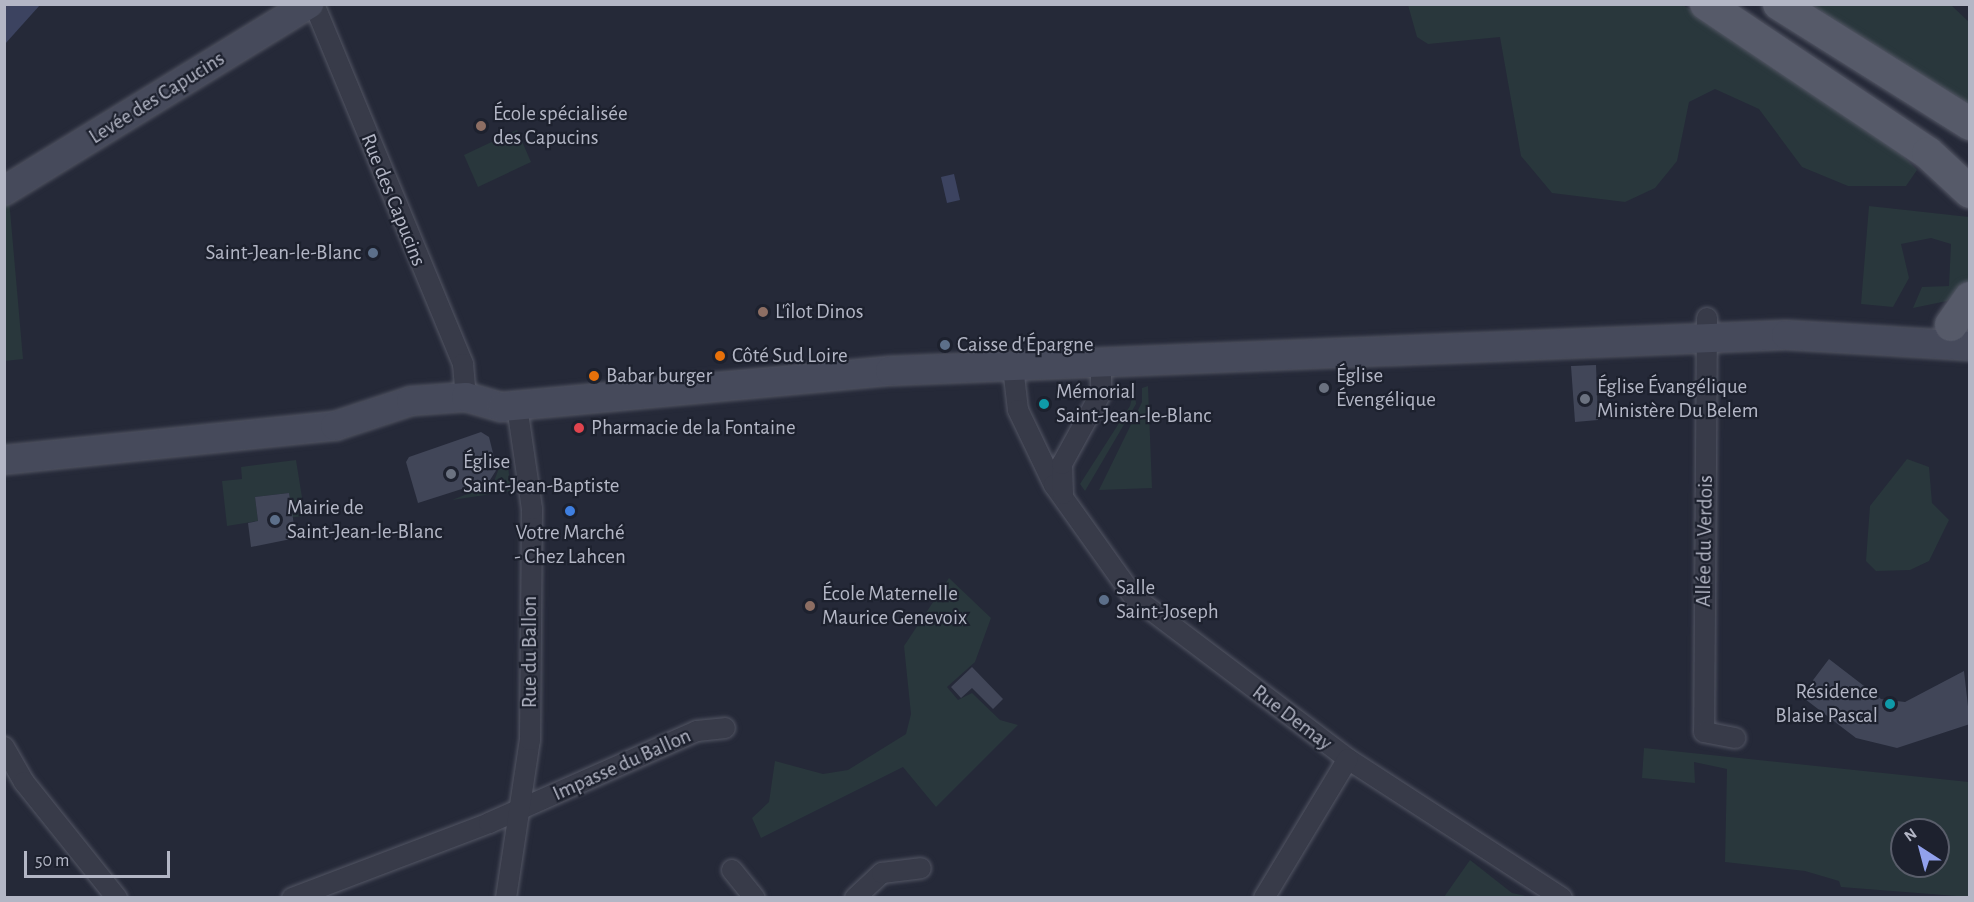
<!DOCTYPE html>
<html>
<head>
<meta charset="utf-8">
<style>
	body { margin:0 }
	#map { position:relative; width:1974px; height:902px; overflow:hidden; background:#252938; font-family:"Alegreya Sans",sans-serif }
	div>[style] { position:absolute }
	.green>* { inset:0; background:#29373c }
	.water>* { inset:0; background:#3c4360 }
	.building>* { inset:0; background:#414658 }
	.roads { filter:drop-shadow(0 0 2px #535664) drop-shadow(0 0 2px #535664) }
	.street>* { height:20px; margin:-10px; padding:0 10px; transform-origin:10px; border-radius:10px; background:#383b49 }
	.secondary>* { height:28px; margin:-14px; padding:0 14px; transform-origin:14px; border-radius:14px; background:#464a5b }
	.primary>* { height:32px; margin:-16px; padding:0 16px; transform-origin:16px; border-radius:16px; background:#565a69 }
	.dots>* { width:16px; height:16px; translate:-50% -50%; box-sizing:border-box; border:3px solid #1d212e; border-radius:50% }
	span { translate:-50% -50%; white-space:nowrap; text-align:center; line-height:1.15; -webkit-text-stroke:4.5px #1d212e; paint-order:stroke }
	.street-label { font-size:21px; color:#b3b6c5 }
	.poi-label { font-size:21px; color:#b3b6c5 }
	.left { translate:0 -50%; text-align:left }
	.right { translate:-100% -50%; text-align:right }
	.frame { position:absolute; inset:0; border:6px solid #b3b6c5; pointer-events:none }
	.north { position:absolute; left:1890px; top:818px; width:60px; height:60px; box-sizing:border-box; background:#1d212e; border:2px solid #595d6a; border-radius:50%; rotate:324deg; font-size:16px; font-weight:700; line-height:24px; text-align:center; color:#b3b6c5 }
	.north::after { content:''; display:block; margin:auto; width:21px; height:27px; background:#91a1ec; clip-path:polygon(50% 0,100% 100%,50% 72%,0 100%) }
	.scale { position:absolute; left:24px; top:851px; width:146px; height:27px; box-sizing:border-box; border:3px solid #b3b6c5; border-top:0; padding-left:8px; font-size:18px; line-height:21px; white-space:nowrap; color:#b3b6c5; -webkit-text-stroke:4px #1d212e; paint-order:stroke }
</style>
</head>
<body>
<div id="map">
	<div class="green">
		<i style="clip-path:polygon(1408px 5px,1683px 5px,1893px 145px,1917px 170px,1906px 186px,1848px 186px,1802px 167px,1759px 109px,1715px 89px,1689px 102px,1677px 161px,1655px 188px,1625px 202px,1552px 193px,1521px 156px,1500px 37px,1428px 44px,1417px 37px)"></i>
		<i style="clip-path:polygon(1811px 5px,1951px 5px,1969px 22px,1969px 107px)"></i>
		<i style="clip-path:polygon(517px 130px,531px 162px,478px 187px,464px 155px)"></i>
		<i style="clip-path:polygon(9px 199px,23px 359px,5px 361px,4px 202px)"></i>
		<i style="clip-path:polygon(1869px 206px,1969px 217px,1970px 284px,1947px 301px,1913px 308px,1922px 287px,1949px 286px,1951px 244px,1931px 238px,1901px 244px,1909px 278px,1893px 307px,1861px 304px)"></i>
		<i style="clip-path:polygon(1135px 385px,1136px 404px,1085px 491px,1080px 484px,1130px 406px)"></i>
		<i style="clip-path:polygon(1148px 386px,1152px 488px,1099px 490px,1142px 402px,1142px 388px)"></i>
		<i style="clip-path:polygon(507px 457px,511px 491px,452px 500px,493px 484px,499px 468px,496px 458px)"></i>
		<i style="clip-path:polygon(1907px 459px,1929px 467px,1932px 503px,1949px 520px,1929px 561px,1910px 570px,1876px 571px,1866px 561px,1870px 506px)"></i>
		<i style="clip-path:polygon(296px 460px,305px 516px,287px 518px,292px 513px,289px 493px,255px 497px,258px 521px,227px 526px,222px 481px,242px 479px,241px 467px)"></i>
		<i style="clip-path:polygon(949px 578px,991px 618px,975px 662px,947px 687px,958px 700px,972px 693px,1000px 720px,1018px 725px,936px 807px,903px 767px,761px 838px,752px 818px,769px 802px,775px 761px,823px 774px,848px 770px,906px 734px,911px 714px,904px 646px)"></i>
		<i style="clip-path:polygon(evenodd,1644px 748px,1969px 782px,1969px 897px,1841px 887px,1839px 881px,1805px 871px,1725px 862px,1727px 769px,1694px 762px,1695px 783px,1642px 778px,1644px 748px,1902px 830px,1938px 830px,1938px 866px,1902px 866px,1902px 830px)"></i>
		<i style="clip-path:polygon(1470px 860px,1512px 893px,1530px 897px,1444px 897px)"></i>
	</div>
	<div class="water">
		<i style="clip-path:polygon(5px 4px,40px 5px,5px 44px,4px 5px)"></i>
		<i style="clip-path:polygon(954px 174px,960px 200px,947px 203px,941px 177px)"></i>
	</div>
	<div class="building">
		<i style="clip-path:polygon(1596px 365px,1598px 420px,1575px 422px,1571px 366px)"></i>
		<i style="clip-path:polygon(481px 432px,489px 437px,497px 469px,490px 480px,418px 503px,406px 462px,409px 457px)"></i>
		<i style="clip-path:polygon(289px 493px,296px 538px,251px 547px,248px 523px,258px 521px,255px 497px)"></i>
		<i style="clip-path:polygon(1829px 659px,1881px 699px,1905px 702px,1964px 671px,1970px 724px,1897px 748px,1856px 738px,1801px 696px)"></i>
		<i style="clip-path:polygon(972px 667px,1003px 699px,993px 709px,972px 688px,961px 698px,951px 687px)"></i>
	</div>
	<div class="roads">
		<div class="street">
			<i style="left:314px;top:4px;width:390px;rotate:67.5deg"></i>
			<i style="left:463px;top:364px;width:33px;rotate:85deg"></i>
			<i style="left:1707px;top:318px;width:414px;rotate:90.4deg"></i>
			<i style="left:1704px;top:732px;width:32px;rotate:11deg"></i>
			<i style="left:1013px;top:367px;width:43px;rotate:83.4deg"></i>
			<i style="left:1018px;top:410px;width:83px;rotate:64.4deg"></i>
			<i style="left:1054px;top:485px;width:138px;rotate:54.5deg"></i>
			<i style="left:1134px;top:597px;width:268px;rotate:37.1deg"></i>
			<i style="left:1348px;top:759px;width:255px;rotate:33deg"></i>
			<i style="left:1063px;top:494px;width:30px;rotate:-92deg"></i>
			<i style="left:1062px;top:464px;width:81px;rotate:-61.2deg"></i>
			<i style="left:1101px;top:393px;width:29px;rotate:-90deg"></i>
			<i style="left:4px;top:747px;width:40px;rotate:60.3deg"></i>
			<i style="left:24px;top:782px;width:149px;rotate:51.3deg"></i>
			<i style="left:732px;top:870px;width:36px;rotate:51deg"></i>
			<i style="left:292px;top:898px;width:211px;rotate:-20.8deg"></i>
			<i style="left:489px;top:823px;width:227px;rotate:-23.9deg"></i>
			<i style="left:697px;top:731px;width:28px;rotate:-6deg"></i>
			<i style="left:506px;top:898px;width:160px;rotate:-81.4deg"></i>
			<i style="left:530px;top:740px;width:231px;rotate:-89.5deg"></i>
			<i style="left:532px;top:509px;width:104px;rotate:-98.3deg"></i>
			<i style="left:855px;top:898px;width:37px;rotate:-43deg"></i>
			<i style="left:882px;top:873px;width:39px;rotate:-7deg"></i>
			<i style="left:1264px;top:898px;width:162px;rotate:-58.9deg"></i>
		</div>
		<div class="secondary">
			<i style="left:4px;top:191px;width:358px;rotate:-31.5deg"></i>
			<i style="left:4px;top:460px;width:333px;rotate:-5.9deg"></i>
			<i style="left:335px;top:426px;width:80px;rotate:-18.2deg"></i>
			<i style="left:411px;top:401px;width:55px;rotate:-4.2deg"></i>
			<i style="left:466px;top:397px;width:37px;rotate:16deg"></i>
			<i style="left:502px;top:407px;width:390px;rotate:-5.3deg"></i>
			<i style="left:890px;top:371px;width:897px;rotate:-2.3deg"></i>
			<i style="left:1786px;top:335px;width:184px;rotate:3.4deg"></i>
		</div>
		<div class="primary">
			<i style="left:1706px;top:4px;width:267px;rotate:33.9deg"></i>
			<i style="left:1928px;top:153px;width:57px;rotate:42.9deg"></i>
			<i style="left:1779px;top:4px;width:226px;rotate:32.1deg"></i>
			<i style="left:1951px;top:325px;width:33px;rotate:-55deg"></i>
		</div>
	</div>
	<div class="dots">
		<i style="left:481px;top:126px;background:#8d6e63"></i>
		<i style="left:373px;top:253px;background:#5c6f8a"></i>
		<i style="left:763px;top:312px;background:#8d6e63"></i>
		<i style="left:945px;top:345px;background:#5c6f8a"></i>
		<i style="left:720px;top:356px;background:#e8710a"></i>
		<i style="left:594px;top:376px;background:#e8710a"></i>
		<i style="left:1324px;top:388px;background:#6b7280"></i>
		<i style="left:1585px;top:399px;background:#6b7280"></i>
		<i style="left:1044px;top:404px;background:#0f9aa8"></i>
		<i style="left:579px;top:428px;background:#e0444e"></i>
		<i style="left:451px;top:474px;background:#6b7280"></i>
		<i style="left:570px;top:511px;background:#3f7fe0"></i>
		<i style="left:275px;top:520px;background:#5c6f8a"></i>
		<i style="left:1104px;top:600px;background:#5c6f8a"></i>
		<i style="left:810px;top:606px;background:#8d6e63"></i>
		<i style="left:1890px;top:704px;background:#0f9aa8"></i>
	</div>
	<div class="street-label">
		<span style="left:157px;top:98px;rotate:-32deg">Levée des Capucins</span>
		<span style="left:393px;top:200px;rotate:68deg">Rue des Capucins</span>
		<span style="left:1705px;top:541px;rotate:-89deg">Allée du Verdois</span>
		<span style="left:530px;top:652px;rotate:-90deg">Rue du Ballon</span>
		<span style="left:1292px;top:718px;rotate:37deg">Rue Demay</span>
		<span style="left:622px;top:765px;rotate:-24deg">Impasse du Ballon</span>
	</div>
	<div class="poi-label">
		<span class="left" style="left:493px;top:126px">École spécialisée<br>des Capucins</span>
		<span class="right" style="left:361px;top:253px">Saint-Jean-le-Blanc</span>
		<span class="left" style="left:775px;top:312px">L'îlot Dinos</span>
		<span class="left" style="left:957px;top:345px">Caisse d'Épargne</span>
		<span class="left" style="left:732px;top:356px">Côté Sud Loire</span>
		<span class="left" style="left:606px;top:376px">Babar burger</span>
		<span class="left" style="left:1336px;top:388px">Église<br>Évengélique</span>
		<span class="left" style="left:1597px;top:399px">Église Évangélique<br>Ministère Du Belem</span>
		<span class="left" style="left:1056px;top:404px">Mémorial<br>Saint-Jean-le-Blanc</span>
		<span class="left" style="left:591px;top:428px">Pharmacie de la Fontaine</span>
		<span class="left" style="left:463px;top:474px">Église<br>Saint-Jean-Baptiste</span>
		<span class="left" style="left:287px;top:520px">Mairie de<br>Saint-Jean-le-Blanc</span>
		<span style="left:570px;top:545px">Votre Marché<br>- Chez Lahcen</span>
		<span class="left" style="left:1116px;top:600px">Salle<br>Saint-Joseph</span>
		<span class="left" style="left:822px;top:606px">École Maternelle<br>Maurice Genevoix</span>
		<span class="right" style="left:1878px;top:704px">Résidence<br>Blaise Pascal</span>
	</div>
	<div class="frame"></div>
	<div class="north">N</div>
	<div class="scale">50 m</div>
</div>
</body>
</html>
